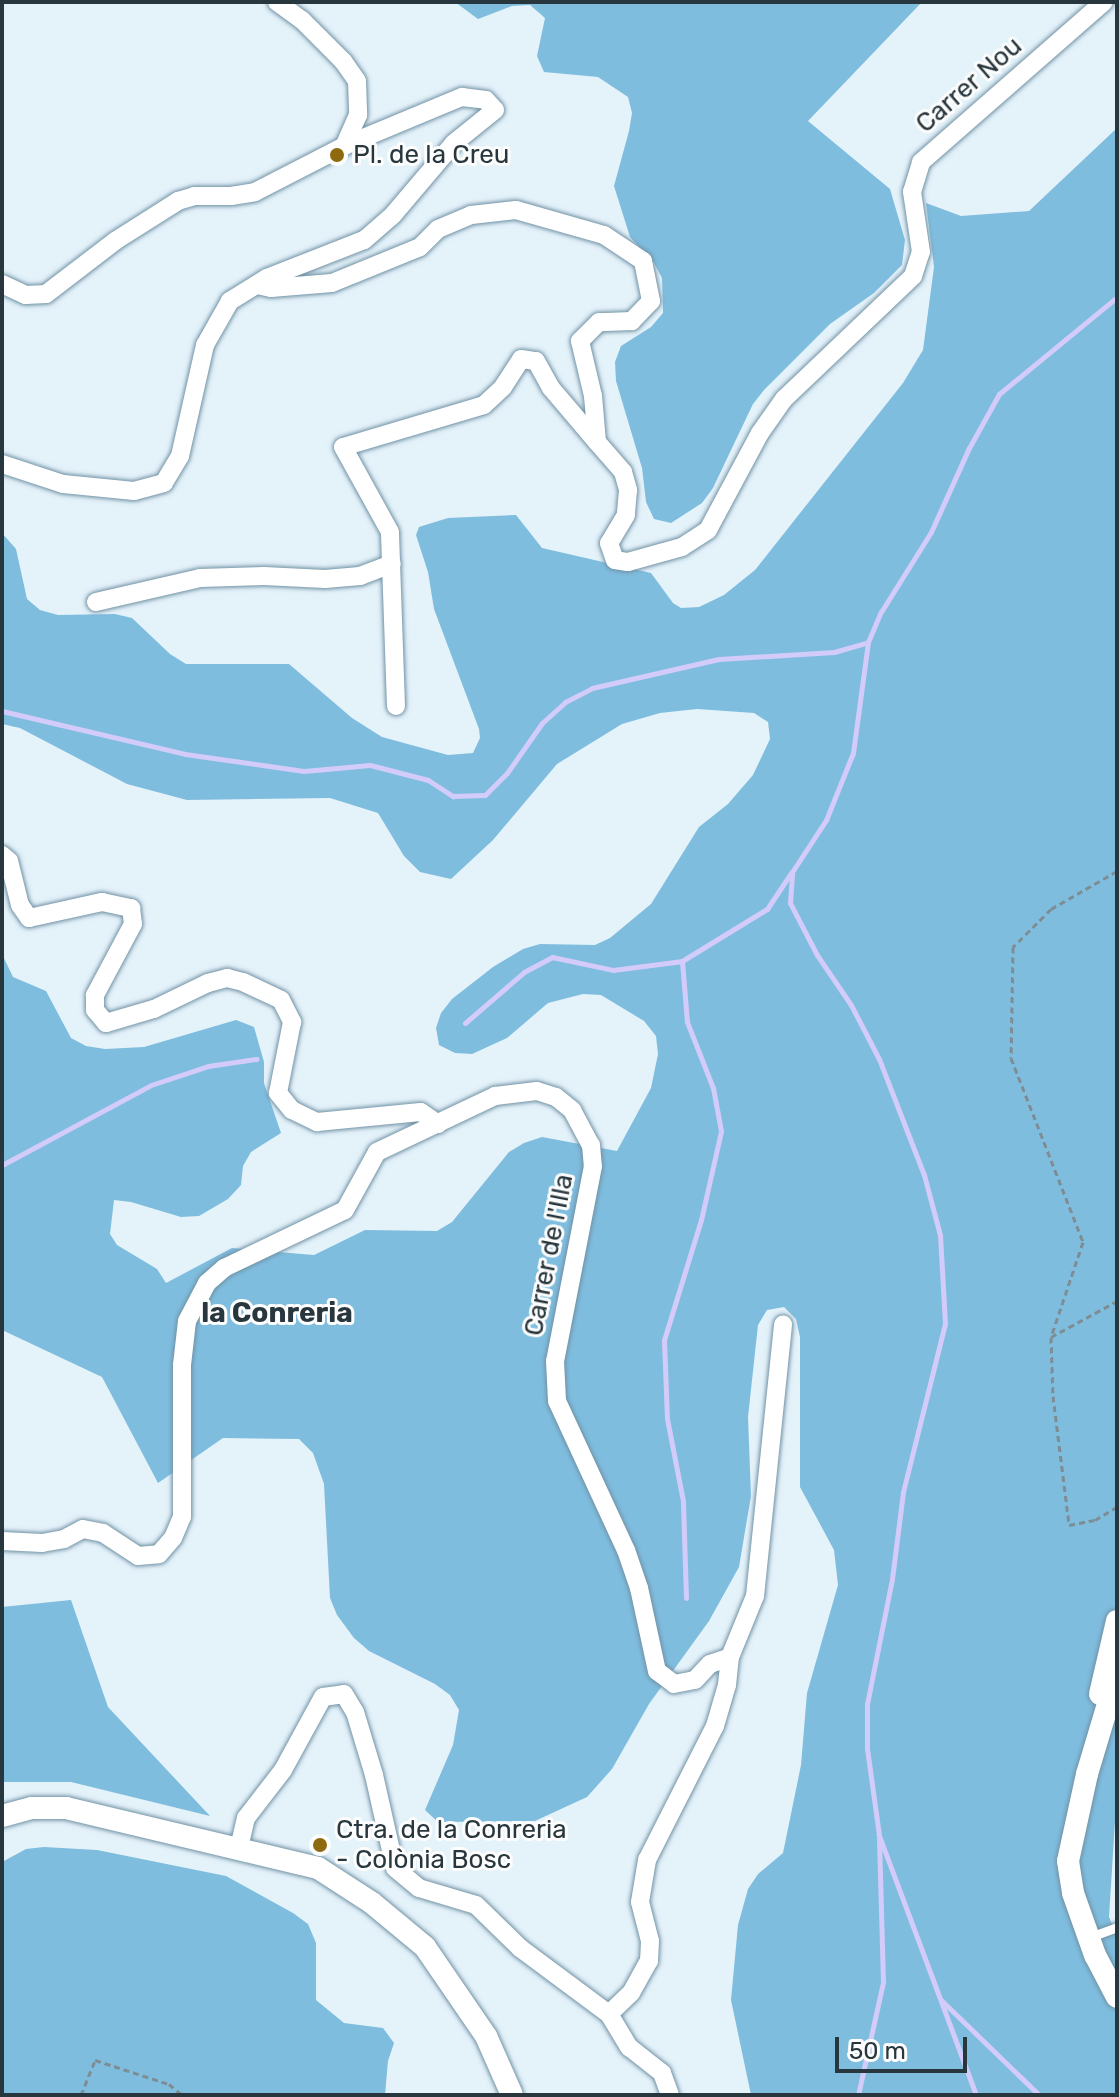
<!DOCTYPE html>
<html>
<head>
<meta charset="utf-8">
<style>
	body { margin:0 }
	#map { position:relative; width:1119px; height:2097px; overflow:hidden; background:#e4f2fa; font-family:Rubik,sans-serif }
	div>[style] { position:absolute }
	.forest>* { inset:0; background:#7fbddf }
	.stream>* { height:5px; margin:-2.5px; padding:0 2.5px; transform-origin:2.5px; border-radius:2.5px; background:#d3cbfa }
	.path>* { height:3px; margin-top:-1.5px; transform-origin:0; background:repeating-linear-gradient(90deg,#7e8d94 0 6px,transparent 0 10px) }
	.roads { filter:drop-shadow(0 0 2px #7192a5) drop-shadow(0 0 2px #7192a5) }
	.service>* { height:9px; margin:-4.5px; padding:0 4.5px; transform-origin:4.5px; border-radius:4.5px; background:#fff }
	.minor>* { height:18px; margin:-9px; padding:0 9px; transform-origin:9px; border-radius:9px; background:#fff }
	.tertiary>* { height:22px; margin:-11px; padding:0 11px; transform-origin:11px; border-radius:11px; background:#fff }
	.dots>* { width:22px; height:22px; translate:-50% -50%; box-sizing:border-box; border:4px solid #fcfdfc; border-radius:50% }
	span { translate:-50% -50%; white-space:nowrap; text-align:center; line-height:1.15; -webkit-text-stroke:6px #fcfdfc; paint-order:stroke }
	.street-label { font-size:26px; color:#28373e }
	.poi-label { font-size:26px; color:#28373e }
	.left { translate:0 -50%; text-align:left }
	.neighbourhood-label { font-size:28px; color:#28373e; font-weight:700 }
	.frame { position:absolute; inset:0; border:4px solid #28373e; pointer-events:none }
	.scale { position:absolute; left:835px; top:2037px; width:132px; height:36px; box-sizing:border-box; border:4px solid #28373e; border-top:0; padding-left:10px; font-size:24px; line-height:28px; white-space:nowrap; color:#28373e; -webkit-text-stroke:6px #fcfdfc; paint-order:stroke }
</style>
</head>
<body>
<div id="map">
	<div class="forest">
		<i style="clip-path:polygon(455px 2px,922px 2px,808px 121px,890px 189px,905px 240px,902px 265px,874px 293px,830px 324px,764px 390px,753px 404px,713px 488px,702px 503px,671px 523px,654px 519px,646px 502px,642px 468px,616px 381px,615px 362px,621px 346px,651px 327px,663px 313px,662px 278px,654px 263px,630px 237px,614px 186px,629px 131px,632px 113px,628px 97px,598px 77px,544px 72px,537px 56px,545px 18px,530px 5px,512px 6px,478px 19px)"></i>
		<i style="clip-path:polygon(1117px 128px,1117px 1790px,1109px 1917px,1117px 1936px,1117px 2095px,751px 2095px,731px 2000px,738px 1925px,748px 1889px,758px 1874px,783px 1853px,801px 1765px,807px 1693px,838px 1585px,834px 1550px,800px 1487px,800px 1337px,796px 1319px,784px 1307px,767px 1310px,758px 1325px,748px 1417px,751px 1496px,739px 1567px,709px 1621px,649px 1704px,612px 1769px,587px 1797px,535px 1821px,438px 1822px,425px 1810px,453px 1745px,459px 1710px,450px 1695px,435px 1684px,369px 1651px,354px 1638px,337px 1615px,330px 1598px,324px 1484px,313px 1453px,299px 1439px,223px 1438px,158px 1483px,102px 1377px,2px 1330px,2px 954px,13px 977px,46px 991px,71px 1038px,86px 1046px,105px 1049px,144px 1047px,236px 1020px,254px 1027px,264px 1062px,264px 1083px,281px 1133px,251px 1152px,243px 1166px,241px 1185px,228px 1199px,199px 1216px,181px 1217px,131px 1202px,114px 1200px,110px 1234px,117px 1245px,157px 1269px,166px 1283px,232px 1248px,314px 1255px,365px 1230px,437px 1231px,452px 1222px,509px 1152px,524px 1143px,542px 1137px,617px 1151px,651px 1088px,658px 1054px,656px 1036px,644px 1021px,601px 995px,583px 994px,548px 1003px,507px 1038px,472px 1054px,455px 1053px,439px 1045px,436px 1028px,441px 1013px,452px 999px,493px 967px,523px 949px,540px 944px,595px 945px,610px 938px,651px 904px,699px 827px,728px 804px,753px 775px,770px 739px,768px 722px,754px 713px,697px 709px,660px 713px,622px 724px,557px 764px,493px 840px,451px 879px,420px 872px,404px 856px,378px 813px,330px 798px,187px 800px,127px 784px,20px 728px,2px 724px,2px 533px,16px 549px,27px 599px,40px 610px,58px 615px,115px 614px,132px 618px,170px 654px,186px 664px,289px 664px,352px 718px,382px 737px,448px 755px,473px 753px,480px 738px,479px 729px,434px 609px,428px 572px,416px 535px,419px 527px,448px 518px,516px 515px,542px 548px,651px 573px,673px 603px,681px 608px,699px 607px,724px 595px,755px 570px,903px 383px,923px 350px,934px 267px,926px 203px,961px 216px,1029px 211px)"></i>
		<i style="clip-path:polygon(71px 1600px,108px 1707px,210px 1816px,71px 1782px,2px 1782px,2px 1607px)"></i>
		<i style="clip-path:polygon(44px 1847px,97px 1850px,226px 1876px,293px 1913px,308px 1924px,316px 1943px,316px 2000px,344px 2023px,383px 2028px,394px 2043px,388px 2061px,385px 2095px,2px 2095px,2px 1862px,26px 1849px)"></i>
	</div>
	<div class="stream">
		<i style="left:2px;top:711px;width:188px;rotate:13.2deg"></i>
		<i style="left:185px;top:754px;width:120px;rotate:8.1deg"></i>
		<i style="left:304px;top:771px;width:66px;rotate:-5.2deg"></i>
		<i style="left:370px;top:765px;width:60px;rotate:14.5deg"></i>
		<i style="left:428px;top:780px;width:30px;rotate:33deg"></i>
		<i style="left:453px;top:796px;width:32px;rotate:-2deg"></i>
		<i style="left:485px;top:795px;width:31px;rotate:-45deg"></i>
		<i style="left:507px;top:773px;width:61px;rotate:-55deg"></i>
		<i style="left:542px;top:723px;width:31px;rotate:-42deg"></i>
		<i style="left:565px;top:702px;width:30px;rotate:-27deg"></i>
		<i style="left:592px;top:688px;width:130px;rotate:-12.9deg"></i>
		<i style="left:719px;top:659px;width:115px;rotate:-3.5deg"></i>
		<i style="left:834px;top:652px;width:35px;rotate:-16deg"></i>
		<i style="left:465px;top:1023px;width:78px;rotate:-40.8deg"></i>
		<i style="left:524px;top:972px;width:32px;rotate:-28deg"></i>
		<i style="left:552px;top:957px;width:62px;rotate:12deg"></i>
		<i style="left:613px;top:970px;width:70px;rotate:-7.4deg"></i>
		<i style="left:2px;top:1165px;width:169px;rotate:-28.2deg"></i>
		<i style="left:151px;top:1085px;width:60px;rotate:-18.4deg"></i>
		<i style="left:208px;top:1066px;width:49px;rotate:-8.3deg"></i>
		<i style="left:686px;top:1598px;width:97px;rotate:-91.8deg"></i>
		<i style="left:683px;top:1501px;width:84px;rotate:-101deg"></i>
		<i style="left:667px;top:1419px;width:79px;rotate:-92.2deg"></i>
		<i style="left:664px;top:1340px;width:126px;rotate:-72.9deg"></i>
		<i style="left:701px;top:1220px;width:91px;rotate:-77.3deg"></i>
		<i style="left:721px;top:1131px;width:44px;rotate:-100.5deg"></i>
		<i style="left:713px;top:1088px;width:71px;rotate:-111.5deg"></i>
		<i style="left:687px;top:1022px;width:61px;rotate:-94.7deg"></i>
		<i style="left:682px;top:961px;width:100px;rotate:-31.5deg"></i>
		<i style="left:767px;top:909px;width:43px;rotate:-56.3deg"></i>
		<i style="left:941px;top:2000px;width:136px;rotate:44.1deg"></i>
		<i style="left:858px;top:2095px;width:116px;rotate:-77.5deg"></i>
		<i style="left:883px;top:1982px;width:143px;rotate:-91.6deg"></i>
		<i style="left:976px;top:2095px;width:278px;rotate:-110.5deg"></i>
		<i style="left:879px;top:1835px;width:88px;rotate:-97.9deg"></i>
		<i style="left:867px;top:1748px;width:44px;rotate:-90deg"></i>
		<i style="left:867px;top:1704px;width:127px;rotate:-78.7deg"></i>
		<i style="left:892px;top:1579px;width:88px;rotate:-82.8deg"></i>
		<i style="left:903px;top:1492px;width:173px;rotate:-76deg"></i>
		<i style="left:945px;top:1324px;width:89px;rotate:-93.2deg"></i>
		<i style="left:940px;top:1235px;width:62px;rotate:-104.9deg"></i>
		<i style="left:924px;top:1175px;width:124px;rotate:-111.2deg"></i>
		<i style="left:879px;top:1059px;width:61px;rotate:-117.4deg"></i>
		<i style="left:851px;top:1005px;width:60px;rotate:-124.2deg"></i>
		<i style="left:817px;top:955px;width:59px;rotate:-117.4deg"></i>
		<i style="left:790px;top:903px;width:31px;rotate:-86deg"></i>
		<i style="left:792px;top:872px;width:62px;rotate:-56.8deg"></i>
		<i style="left:826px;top:820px;width:72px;rotate:-68.1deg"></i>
		<i style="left:853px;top:753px;width:112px;rotate:-82.3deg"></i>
		<i style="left:868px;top:642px;width:33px;rotate:-67deg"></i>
		<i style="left:881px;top:612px;width:94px;rotate:-58deg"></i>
		<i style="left:931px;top:532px;width:92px;rotate:-65.7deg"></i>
		<i style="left:969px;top:448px;width:62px;rotate:-60.9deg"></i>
		<i style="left:999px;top:394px;width:153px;rotate:-39.4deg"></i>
	</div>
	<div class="path">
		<i style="left:1117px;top:871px;width:76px;rotate:150.1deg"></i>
		<i style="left:1051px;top:909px;width:54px;rotate:135deg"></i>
		<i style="left:1013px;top:947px;width:111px;rotate:91deg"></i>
		<i style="left:1011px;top:1058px;width:198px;rotate:68.6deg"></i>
		<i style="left:1083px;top:1242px;width:100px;rotate:108.6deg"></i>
		<i style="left:1051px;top:1337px;width:59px;rotate:88.1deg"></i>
		<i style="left:1053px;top:1396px;width:130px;rotate:82.9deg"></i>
		<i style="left:1069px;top:1525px;width:26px;rotate:-11deg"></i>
		<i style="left:1095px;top:1520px;width:26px;rotate:-31deg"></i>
		<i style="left:1051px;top:1337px;width:75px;rotate:-28.6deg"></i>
		<i style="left:81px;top:2095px;width:38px;rotate:-68deg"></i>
		<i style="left:95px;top:2060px;width:78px;rotate:18deg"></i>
		<i style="left:169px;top:2084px;width:17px;rotate:40deg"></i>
	</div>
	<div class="roads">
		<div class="service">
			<i style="left:1090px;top:1937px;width:29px;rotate:-20deg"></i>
		</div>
		<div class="minor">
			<i style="left:277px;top:2px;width:31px;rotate:36deg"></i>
			<i style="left:302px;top:20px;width:58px;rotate:45deg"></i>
			<i style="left:343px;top:61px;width:24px;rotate:55deg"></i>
			<i style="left:357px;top:81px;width:34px;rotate:88deg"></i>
			<i style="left:358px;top:115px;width:34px;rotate:114deg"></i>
			<i style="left:2px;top:284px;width:26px;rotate:25deg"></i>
			<i style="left:26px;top:295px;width:20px;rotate:-3deg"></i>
			<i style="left:46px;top:294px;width:87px;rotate:-37.5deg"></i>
			<i style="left:115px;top:241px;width:75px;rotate:-32.4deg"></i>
			<i style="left:178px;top:201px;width:17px;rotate:-17deg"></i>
			<i style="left:194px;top:196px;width:37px"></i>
			<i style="left:231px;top:196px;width:24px;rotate:-9deg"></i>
			<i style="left:255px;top:192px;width:100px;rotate:-27.3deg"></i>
			<i style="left:344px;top:146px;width:128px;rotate:-22.6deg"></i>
			<i style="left:462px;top:97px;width:24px;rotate:7deg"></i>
			<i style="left:486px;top:100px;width:13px;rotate:48deg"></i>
			<i style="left:495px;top:110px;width:53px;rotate:141.2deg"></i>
			<i style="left:454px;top:143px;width:94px;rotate:130.3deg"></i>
			<i style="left:393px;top:215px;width:38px;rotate:139deg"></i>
			<i style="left:364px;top:240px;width:104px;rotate:158.6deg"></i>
			<i style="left:267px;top:278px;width:44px;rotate:148.1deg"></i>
			<i style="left:230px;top:301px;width:51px;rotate:119.6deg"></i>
			<i style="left:205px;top:345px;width:114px;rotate:102.7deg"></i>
			<i style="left:180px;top:456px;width:31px;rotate:121deg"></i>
			<i style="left:164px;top:483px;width:31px;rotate:165deg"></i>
			<i style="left:134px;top:491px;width:71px;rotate:-174.4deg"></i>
			<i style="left:63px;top:484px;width:64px;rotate:-161.8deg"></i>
			<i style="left:257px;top:285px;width:14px;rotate:12deg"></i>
			<i style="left:271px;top:288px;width:61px;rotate:-4.7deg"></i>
			<i style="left:332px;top:283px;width:95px;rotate:-22.2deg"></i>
			<i style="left:420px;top:247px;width:25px;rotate:-45deg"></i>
			<i style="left:438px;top:229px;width:36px;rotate:-23deg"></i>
			<i style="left:471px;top:215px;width:45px;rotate:-6.3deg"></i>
			<i style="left:516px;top:210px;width:91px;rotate:15.9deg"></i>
			<i style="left:604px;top:235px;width:47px;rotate:33.7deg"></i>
			<i style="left:643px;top:261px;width:41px;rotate:78.7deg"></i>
			<i style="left:651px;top:301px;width:28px;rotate:134deg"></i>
			<i style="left:632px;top:321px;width:33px;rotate:178deg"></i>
			<i style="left:599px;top:322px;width:27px;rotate:135deg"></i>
			<i style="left:580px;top:341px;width:57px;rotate:76.7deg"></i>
			<i style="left:593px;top:396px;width:46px;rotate:85deg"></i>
			<i style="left:597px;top:442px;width:40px;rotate:49deg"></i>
			<i style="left:623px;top:472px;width:19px;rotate:74deg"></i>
			<i style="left:628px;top:490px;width:25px;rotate:95deg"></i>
			<i style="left:626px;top:515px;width:33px;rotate:121deg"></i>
			<i style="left:609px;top:543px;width:18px;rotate:71deg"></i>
			<i style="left:615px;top:560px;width:13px;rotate:9deg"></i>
			<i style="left:628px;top:562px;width:56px;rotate:-15.5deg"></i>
			<i style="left:682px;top:547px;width:31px;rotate:-33deg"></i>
			<i style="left:708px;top:530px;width:110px;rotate:-61.8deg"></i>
			<i style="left:760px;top:433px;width:42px;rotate:-54.8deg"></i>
			<i style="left:784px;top:399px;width:178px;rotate:-43.6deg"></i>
			<i style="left:913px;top:276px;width:25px;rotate:-72deg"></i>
			<i style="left:921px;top:252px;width:61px;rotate:-98.5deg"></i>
			<i style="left:912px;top:192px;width:31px;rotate:-73deg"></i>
			<i style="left:921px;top:162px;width:243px;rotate:-41.2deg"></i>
			<i style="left:96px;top:602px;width:107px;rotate:-13deg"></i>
			<i style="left:200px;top:578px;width:64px;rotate:-1.8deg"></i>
			<i style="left:264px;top:576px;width:61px;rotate:2.8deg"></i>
			<i style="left:325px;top:579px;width:35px;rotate:-5deg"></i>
			<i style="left:360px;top:576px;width:34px;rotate:-21deg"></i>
			<i style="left:396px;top:706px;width:174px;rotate:-92deg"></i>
			<i style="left:390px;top:532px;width:97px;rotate:-118.9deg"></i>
			<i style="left:343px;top:447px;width:147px;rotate:-16.6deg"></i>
			<i style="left:484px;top:405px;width:26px;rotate:-43deg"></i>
			<i style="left:503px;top:387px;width:33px;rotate:-57deg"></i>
			<i style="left:521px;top:359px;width:15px;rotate:8deg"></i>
			<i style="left:536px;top:361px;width:31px;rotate:61deg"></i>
			<i style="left:551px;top:388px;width:71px;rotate:49.6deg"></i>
			<i style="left:2px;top:855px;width:9px;rotate:41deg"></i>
			<i style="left:9px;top:861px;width:45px;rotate:76deg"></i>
			<i style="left:20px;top:905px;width:16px;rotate:55deg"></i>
			<i style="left:29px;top:918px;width:75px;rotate:-12.4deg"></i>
			<i style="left:102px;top:902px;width:30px;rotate:12deg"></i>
			<i style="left:131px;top:908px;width:16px;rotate:83deg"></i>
			<i style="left:133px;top:924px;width:81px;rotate:118.2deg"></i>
			<i style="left:95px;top:995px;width:15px;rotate:90deg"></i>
			<i style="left:95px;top:1010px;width:17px;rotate:50deg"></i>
			<i style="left:106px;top:1023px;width:50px;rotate:-16.3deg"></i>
			<i style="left:154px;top:1009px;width:60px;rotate:-25.7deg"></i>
			<i style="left:208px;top:983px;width:20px;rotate:-15deg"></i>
			<i style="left:227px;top:978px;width:16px;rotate:14deg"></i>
			<i style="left:243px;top:982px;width:42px;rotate:25.3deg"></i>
			<i style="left:281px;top:1000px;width:25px;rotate:63deg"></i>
			<i style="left:292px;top:1022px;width:72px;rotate:101.2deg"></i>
			<i style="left:278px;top:1093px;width:22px;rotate:51deg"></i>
			<i style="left:292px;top:1110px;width:28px;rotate:26deg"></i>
			<i style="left:317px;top:1122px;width:104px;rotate:-5.5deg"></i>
			<i style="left:421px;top:1112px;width:21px;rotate:35deg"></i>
			<i style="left:2px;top:1541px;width:40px;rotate:2.9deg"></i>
			<i style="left:42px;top:1543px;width:22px;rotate:-10deg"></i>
			<i style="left:64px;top:1539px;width:21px;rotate:-28deg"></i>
			<i style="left:83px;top:1529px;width:20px;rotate:11deg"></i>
			<i style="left:103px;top:1533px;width:42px;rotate:33.3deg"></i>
			<i style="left:138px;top:1556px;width:21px;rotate:-5deg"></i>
			<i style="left:159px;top:1554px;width:21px;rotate:-49deg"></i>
			<i style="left:173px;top:1538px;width:23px;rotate:-67deg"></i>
			<i style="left:182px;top:1517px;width:152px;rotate:-90deg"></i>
			<i style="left:182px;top:1365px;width:44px;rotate:-83.5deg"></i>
			<i style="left:187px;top:1321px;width:43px;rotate:-62.2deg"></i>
			<i style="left:207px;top:1283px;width:23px;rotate:-41deg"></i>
			<i style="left:224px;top:1268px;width:134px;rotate:-25.6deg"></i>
			<i style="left:345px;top:1210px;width:66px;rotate:-61.1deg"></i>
			<i style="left:377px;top:1152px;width:131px;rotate:-25.4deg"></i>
			<i style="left:495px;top:1096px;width:42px;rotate:-6.8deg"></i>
			<i style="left:537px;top:1091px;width:20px;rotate:18deg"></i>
			<i style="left:556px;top:1097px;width:21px;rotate:39deg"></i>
			<i style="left:572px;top:1110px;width:40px;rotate:62deg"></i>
			<i style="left:591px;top:1145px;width:21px;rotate:85deg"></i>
			<i style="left:593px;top:1166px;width:199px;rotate:101deg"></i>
			<i style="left:555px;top:1361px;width:40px;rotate:87.1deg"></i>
			<i style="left:557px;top:1401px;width:164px;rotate:65.2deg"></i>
			<i style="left:626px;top:1550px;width:40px;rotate:71.1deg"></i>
			<i style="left:639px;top:1588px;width:85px;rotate:77.8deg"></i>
			<i style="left:657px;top:1671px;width:21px;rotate:37deg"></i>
			<i style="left:674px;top:1684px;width:21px;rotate:-11deg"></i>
			<i style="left:695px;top:1680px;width:22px;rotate:-47deg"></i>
			<i style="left:710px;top:1664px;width:21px;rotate:-19deg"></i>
			<i style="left:239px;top:1848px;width:31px;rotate:-77deg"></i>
			<i style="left:246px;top:1818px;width:61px;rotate:-52.4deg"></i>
			<i style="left:283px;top:1770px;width:83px;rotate:-61.3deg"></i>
			<i style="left:323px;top:1697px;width:21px;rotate:-8deg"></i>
			<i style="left:344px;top:1694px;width:21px;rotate:59deg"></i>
			<i style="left:355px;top:1712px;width:66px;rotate:73.2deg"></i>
			<i style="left:374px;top:1775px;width:95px;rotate:77.3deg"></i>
			<i style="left:395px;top:1868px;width:31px;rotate:40deg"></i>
			<i style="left:419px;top:1888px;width:59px;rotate:16.6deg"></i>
			<i style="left:476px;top:1905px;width:62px;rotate:44.3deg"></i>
			<i style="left:520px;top:1948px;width:111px;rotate:36.6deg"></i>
			<i style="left:609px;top:2014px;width:39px;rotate:59deg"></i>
			<i style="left:629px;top:2047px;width:42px;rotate:38.2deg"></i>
			<i style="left:662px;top:2073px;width:23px;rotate:70deg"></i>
			<i style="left:609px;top:2014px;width:30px;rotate:-44deg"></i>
			<i style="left:631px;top:1993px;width:37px;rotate:-61deg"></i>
			<i style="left:649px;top:1961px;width:20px;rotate:-87deg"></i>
			<i style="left:650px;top:1941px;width:40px;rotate:-104.4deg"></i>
			<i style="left:640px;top:1902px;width:43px;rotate:-80.5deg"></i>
			<i style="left:647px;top:1860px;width:150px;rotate:-63.1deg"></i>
			<i style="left:715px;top:1726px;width:43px;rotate:-73.7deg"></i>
			<i style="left:727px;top:1685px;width:28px;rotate:-84deg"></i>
			<i style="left:730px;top:1657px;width:66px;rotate:-67.7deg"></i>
			<i style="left:755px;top:1596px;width:273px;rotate:-84.1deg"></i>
		</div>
		<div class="tertiary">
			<i style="left:1117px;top:1674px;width:104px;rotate:106.7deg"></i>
			<i style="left:1087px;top:1774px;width:89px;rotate:102.3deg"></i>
			<i style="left:1068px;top:1861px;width:32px;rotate:81deg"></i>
			<i style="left:1073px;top:1893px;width:66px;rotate:70.5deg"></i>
			<i style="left:1095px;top:1955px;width:47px;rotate:62.4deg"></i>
			<i style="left:1100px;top:1694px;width:75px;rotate:-76.9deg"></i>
			<i style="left:2px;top:1816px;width:31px;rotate:-15deg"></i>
			<i style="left:32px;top:1808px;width:34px"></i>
			<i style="left:66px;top:1808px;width:259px;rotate:13.4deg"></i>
			<i style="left:318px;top:1868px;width:64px;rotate:32.9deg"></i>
			<i style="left:372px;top:1903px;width:69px;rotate:39.7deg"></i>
			<i style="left:425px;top:1947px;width:108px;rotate:55.6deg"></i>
			<i style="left:486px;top:2036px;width:64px;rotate:66.2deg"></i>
		</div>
	</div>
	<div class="dots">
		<i style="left:337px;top:155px;background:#8e690d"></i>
		<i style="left:320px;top:1845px;background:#8e690d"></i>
	</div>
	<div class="street-label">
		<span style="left:969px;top:85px;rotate:-41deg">Carrer Nou</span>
		<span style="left:549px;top:1255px;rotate:-79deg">Carrer de l'Illa</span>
	</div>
	<div class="poi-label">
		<span class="left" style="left:353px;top:155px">Pl. de la Creu</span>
		<span class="left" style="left:336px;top:1845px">Ctra. de la Conreria<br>- Colònia Bosc</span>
	</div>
	<div class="neighbourhood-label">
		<span style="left:277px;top:1313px">la Conreria</span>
	</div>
	<div class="frame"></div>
	<div class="scale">50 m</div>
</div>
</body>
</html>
